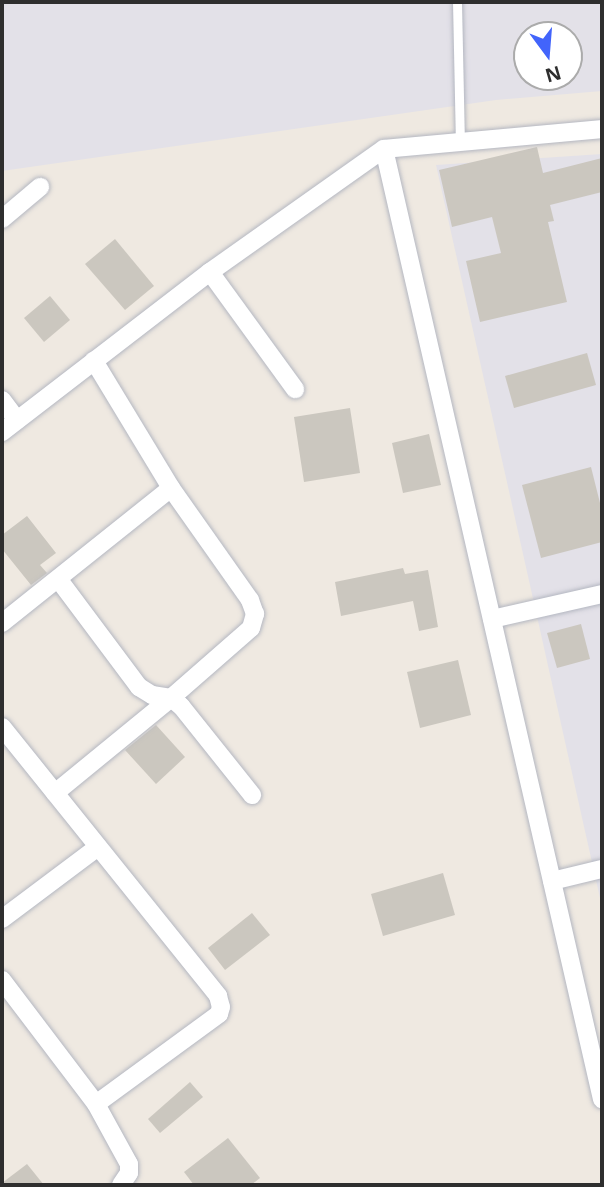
<!DOCTYPE html>
<html>
<head>
<meta charset="utf-8">
<style>
	body { margin:0 }
	#map { position:relative; width:604px; height:1187px; overflow:hidden; background:#efe9e1; font-family:"Open Sans",sans-serif }
	div>[style] { position:absolute }
	.industrial>* { inset:0; background:#e3e1e8 }
	.building>* { inset:0; background:#cbc7bf }
	.roads { filter:drop-shadow(0 0 2px #b4b7c1) drop-shadow(0 0 2px #b4b7c1) }
	.service>* { height:9px; margin:-4.5px; padding:0 4.5px; transform-origin:4.5px; border-radius:4.5px; background:#fff }
	.minor>* { height:18px; margin:-9px; padding:0 9px; transform-origin:9px; border-radius:9px; background:#fff }
	span { translate:-50% -50%; white-space:nowrap; text-align:center; line-height:1.15; -webkit-text-stroke:6px #fff; paint-order:stroke }
	.frame { position:absolute; inset:0; border:4px solid #2e2e2e; pointer-events:none }
	.north { position:absolute; left:513px; top:21px; width:70px; height:70px; box-sizing:border-box; background:#fff; border:2px solid #ababab; border-radius:50%; rotate:164deg; font-size:19px; font-weight:700; line-height:28px; text-align:center; color:#2e2e2e }
	.north::after { content:''; display:block; margin:auto; width:24px; height:32px; background:#4264fb; clip-path:polygon(50% 0,100% 100%,50% 72%,0 100%) }
</style>
</head>
<body>
<div id="map">
	<div class="industrial">
		<i style="clip-path:polygon(evenodd,4px 2px,602px 2px,602px 91px,496px 100px,2px 171px,4px 2px,527px 35px,569px 35px,569px 77px,527px 77px,527px 35px)"></i>
		<i style="clip-path:polygon(602px 154px,602px 907px,436px 165px)"></i>
	</div>
	<div class="building">
		<i style="clip-path:polygon(537px 147px,543px 173px,602px 158px,602px 192px,550px 205px,554px 221px,548px 222px,567px 302px,480px 322px,466px 261px,501px 253px,492px 217px,452px 227px,439px 170px)"></i>
		<i style="clip-path:polygon(115px 239px,154px 286px,125px 310px,85px 264px)"></i>
		<i style="clip-path:polygon(50px 296px,70px 320px,44px 342px,24px 318px)"></i>
		<i style="clip-path:polygon(587px 353px,596px 385px,514px 408px,505px 376px)"></i>
		<i style="clip-path:polygon(350px 408px,360px 473px,304px 482px,294px 417px)"></i>
		<i style="clip-path:polygon(429px 434px,441px 485px,403px 493px,392px 443px)"></i>
		<i style="clip-path:polygon(591px 467px,602px 511px,602px 542px,541px 558px,522px 485px)"></i>
		<i style="clip-path:polygon(27px 516px,56px 553px,40px 565px,47px 573px,31px 585px,2px 549px,2px 535px)"></i>
		<i style="clip-path:polygon(403px 568px,405px 574px,428px 570px,438px 627px,419px 631px,413px 601px,341px 616px,335px 582px)"></i>
		<i style="clip-path:polygon(581px 624px,590px 659px,557px 668px,547px 633px)"></i>
		<i style="clip-path:polygon(458px 660px,471px 715px,420px 728px,407px 672px)"></i>
		<i style="clip-path:polygon(156px 725px,185px 757px,156px 784px,125px 750px)"></i>
		<i style="clip-path:polygon(443px 873px,455px 915px,383px 936px,371px 894px)"></i>
		<i style="clip-path:polygon(252px 913px,270px 935px,225px 970px,208px 948px)"></i>
		<i style="clip-path:polygon(190px 1082px,203px 1097px,160px 1133px,148px 1119px)"></i>
		<i style="clip-path:polygon(228px 1138px,260px 1178px,251px 1185px,194px 1185px,184px 1172px)"></i>
		<i style="clip-path:polygon(27px 1164px,44px 1185px,2px 1185px,2px 1183px)"></i>
	</div>
	<div class="roads">
		<div class="service">
			<i style="left:457px;top:2px;width:140px;rotate:88.8deg"></i>
		</div>
		<div class="minor">
			<i style="left:384px;top:149px;width:975px;rotate:77.08deg"></i>
			<i style="left:2px;top:219px;width:50px;rotate:-40.1deg"></i>
			<i style="left:210px;top:272px;width:145px;rotate:54deg"></i>
			<i style="left:2px;top:400px;width:25px;rotate:53deg"></i>
			<i style="left:2px;top:432px;width:262px;rotate:-37.6deg"></i>
			<i style="left:210px;top:272px;width:213px;rotate:-35.3deg"></i>
			<i style="left:384px;top:149px;width:219px;rotate:-5.2deg"></i>
			<i style="left:59px;top:580px;width:134px;rotate:53.2deg"></i>
			<i style="left:139px;top:687px;width:15px;rotate:32deg"></i>
			<i style="left:152px;top:695px;width:19px;rotate:9deg"></i>
			<i style="left:171px;top:698px;width:13px;rotate:39deg"></i>
			<i style="left:181px;top:706px;width:114px;rotate:51.4deg"></i>
			<i style="left:492px;top:619px;width:113px;rotate:-12.8deg"></i>
			<i style="left:2px;top:623px;width:216px;rotate:-38.6deg"></i>
			<i style="left:2px;top:727px;width:345px;rotate:51.2deg"></i>
			<i style="left:218px;top:996px;width:11px;rotate:75deg"></i>
			<i style="left:221px;top:1007px;width:7px;rotate:106deg"></i>
			<i style="left:219px;top:1014px;width:152px;rotate:143.8deg"></i>
			<i style="left:55px;top:793px;width:150px;rotate:-39.3deg"></i>
			<i style="left:171px;top:698px;width:106px;rotate:-41.2deg"></i>
			<i style="left:251px;top:628px;width:15px;rotate:-74deg"></i>
			<i style="left:255px;top:614px;width:15px;rotate:-110deg"></i>
			<i style="left:250px;top:600px;width:137px;rotate:-125.2deg"></i>
			<i style="left:171px;top:488px;width:149px;rotate:-121.2deg"></i>
			<i style="left:552px;top:881px;width:51px;rotate:-13.5deg"></i>
			<i style="left:2px;top:919px;width:120px;rotate:-36.9deg"></i>
			<i style="left:2px;top:980px;width:156px;rotate:52.8deg"></i>
			<i style="left:96px;top:1104px;width:68px;rotate:61.2deg"></i>
			<i style="left:129px;top:1164px;width:9px;rotate:90deg"></i>
			<i style="left:129px;top:1173px;width:14px;rotate:124deg"></i>
		</div>
	</div>
	<div class="frame"></div>
	<div class="north">N</div>
</div>
</body>
</html>
